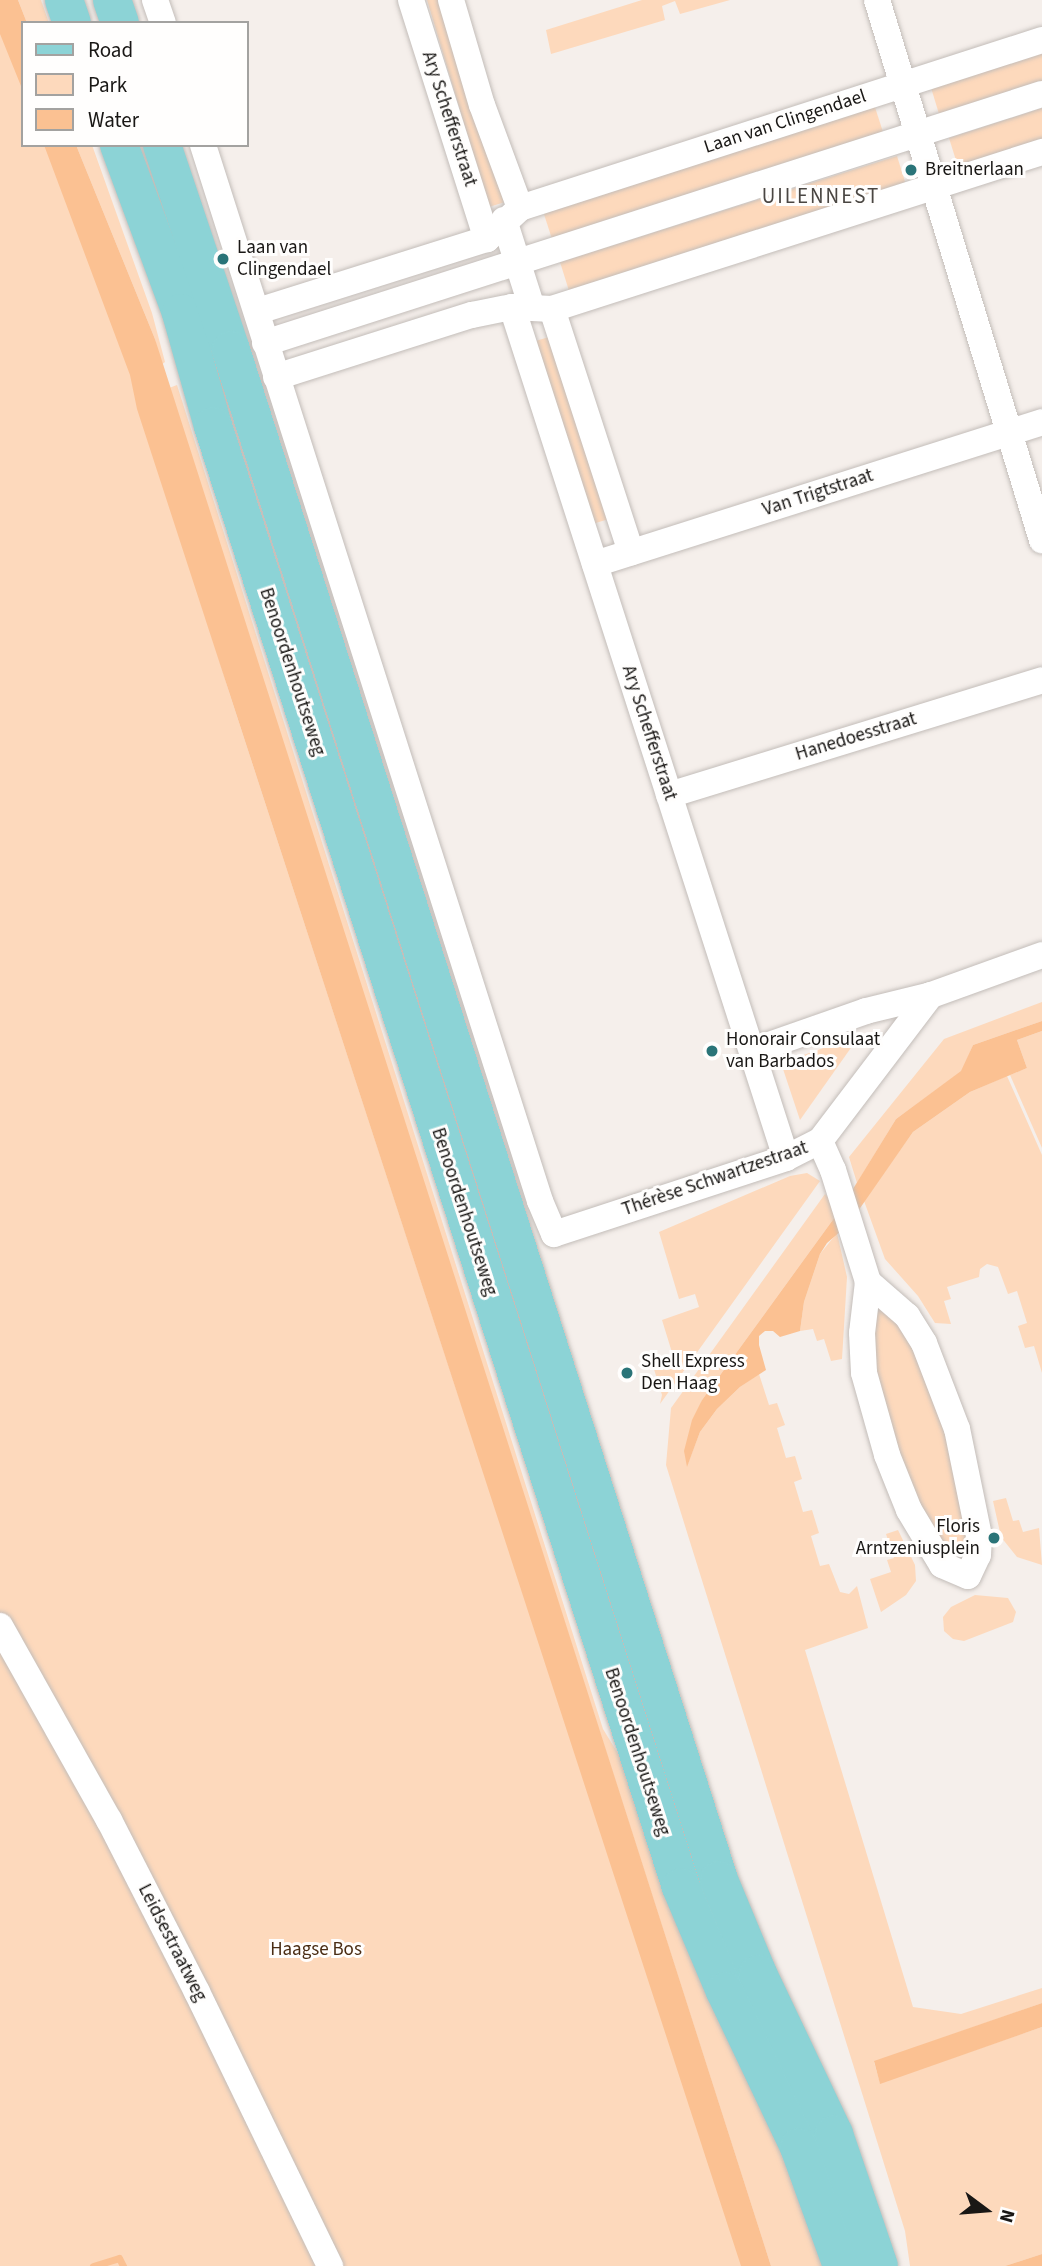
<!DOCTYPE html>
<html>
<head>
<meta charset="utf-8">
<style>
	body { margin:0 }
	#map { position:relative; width:1042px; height:2266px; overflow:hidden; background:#f5efeb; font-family:"Source Sans 3",sans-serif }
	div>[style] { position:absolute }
	.green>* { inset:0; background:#fdd9bc }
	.water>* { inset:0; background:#fbc192 }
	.stream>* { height:7px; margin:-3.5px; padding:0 3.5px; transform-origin:3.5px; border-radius:3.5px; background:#fbc192 }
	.roads { filter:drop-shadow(0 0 2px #c3bdb9) drop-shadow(0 0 2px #c3bdb9) }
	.minor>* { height:26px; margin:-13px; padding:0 13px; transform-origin:13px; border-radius:13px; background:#fff }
	.primary>* { height:38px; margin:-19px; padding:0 19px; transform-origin:19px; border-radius:19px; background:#8cd3d6 }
	.dots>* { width:19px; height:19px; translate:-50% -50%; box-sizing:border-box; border:4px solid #fffefd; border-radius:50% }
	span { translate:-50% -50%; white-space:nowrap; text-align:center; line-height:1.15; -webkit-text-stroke:6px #fffefd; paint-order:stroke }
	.street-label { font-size:19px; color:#191715 }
	.poi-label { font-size:19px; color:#191715 }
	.left { translate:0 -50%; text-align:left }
	.right { translate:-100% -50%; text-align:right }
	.park-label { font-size:19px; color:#4a2d14 }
	.neighbourhood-label { font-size:21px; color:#4a4642; letter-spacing:2px }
	.legend { position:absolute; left:21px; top:21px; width:228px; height:126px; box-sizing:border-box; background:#fffefd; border:2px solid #a3a2a0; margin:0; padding:9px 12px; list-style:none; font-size:21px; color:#191715 }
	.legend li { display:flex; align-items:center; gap:14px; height:35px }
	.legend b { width:35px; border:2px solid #a3a2a0 }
	.north { position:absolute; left:951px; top:2175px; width:70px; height:70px; -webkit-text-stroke:5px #fffefd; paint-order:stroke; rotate:106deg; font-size:19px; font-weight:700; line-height:28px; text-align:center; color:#191715 }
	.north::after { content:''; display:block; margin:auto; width:24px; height:32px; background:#191715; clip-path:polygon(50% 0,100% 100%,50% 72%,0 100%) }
</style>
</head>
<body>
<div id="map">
	<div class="green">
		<i style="clip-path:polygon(0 0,4px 0,23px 52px,23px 145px,56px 145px,92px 247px,230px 695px,457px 1392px,760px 2266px,0 2266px)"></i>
		<i style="clip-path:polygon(18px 0,41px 0,49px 23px,27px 23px)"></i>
		<i style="clip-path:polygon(427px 0,444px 0,505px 202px,489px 207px)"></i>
		<i style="clip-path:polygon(642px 0,730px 0,680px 14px,675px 1px,662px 6px,665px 20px,551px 54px,546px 30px)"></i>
		<i style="clip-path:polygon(1042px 45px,1042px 81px,939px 114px,929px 81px)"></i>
		<i style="clip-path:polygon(873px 101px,883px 132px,552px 239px,542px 208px)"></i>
		<i style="clip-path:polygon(1042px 108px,1042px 144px,959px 170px,949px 138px)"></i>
		<i style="clip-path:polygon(76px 145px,92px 145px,152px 313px,165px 362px,161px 365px,155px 339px)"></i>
		<i style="clip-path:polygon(897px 156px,907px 188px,570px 294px,560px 262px)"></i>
		<i style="clip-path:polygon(549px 337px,609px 519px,589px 525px,532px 342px)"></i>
		<i style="clip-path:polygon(177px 385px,603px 1729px,625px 1765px,775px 2126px,826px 2266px,771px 2266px,169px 388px)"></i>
		<i style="clip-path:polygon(1042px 1002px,1042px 1021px,973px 1045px,962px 1071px,896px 1119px,857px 1183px,849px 1157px,944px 1039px)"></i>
		<i style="clip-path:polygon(1042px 1031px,1042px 1148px,1010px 1075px,1027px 1068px,1017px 1040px)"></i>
		<i style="clip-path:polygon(860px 1035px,800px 1120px,781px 1063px)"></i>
		<i style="clip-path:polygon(1007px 1076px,1042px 1155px,1042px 1373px,1034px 1346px,1025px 1348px,1018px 1326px,1027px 1323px,1017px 1291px,1008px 1294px,998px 1267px,987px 1264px,980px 1269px,979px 1277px,947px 1287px,951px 1299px,944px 1301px,951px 1324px,935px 1323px,918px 1296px,885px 1259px,864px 1201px,913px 1132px,970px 1092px)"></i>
		<i style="clip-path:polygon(807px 1173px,820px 1181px,660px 1404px,662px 1395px,653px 1366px,674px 1359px,662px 1320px,699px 1307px,695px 1294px,679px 1299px,659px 1232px,790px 1176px)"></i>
		<i style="clip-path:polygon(825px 1194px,840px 1210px,702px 1400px,687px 1466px,700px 1432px,717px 1409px,740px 1387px,759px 1374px,769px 1405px,777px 1403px,785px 1425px,777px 1428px,786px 1458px,795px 1456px,802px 1479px,794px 1482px,803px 1512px,812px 1510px,819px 1533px,811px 1536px,820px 1566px,829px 1564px,840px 1592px,849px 1594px,857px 1586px,868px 1628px,805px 1650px,913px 2007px,961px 2014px,1042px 1988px,1042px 2003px,874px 2062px,880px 2083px,1042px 2027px,1042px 2254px,1005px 2266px,910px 2266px,905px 2231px,666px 1465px,671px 1408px)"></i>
		<i style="clip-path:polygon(837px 1233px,847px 1277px,842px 1359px,831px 1361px,824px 1339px,817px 1341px,813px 1329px,800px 1331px,804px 1302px,820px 1254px)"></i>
		<i style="clip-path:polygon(877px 1305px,887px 1308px,931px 1373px,970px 1540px,963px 1554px,953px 1554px,942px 1546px,898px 1461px,868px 1339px)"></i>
		<i style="clip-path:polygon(1006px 1498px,1013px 1521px,1019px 1520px,1023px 1532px,1039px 1528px,1042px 1565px,1017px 1557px,1001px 1537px,993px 1501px)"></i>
		<i style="clip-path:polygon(898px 1530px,915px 1565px,916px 1581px,906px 1595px,881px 1612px,870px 1579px,891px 1572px,887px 1560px,894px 1558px,886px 1534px)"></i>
		<i style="clip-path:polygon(975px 1595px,1008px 1598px,1016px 1612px,1013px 1622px,964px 1641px,953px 1639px,944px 1631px,943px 1617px,951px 1607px)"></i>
	</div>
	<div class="water">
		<i style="clip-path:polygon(0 0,18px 0,27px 23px,23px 23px,23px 91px,0 34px)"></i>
		<i style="clip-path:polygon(44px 145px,76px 145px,155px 339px,771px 2266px,741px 2266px,137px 409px,130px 375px)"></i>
		<i style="clip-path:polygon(1042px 1021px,1042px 1031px,1017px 1040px,1027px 1068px,970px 1092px,913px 1132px,849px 1224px,827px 1243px,820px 1254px,804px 1302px,800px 1331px,780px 1337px,773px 1331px,765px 1331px,759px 1336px,759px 1345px,766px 1370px,740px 1387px,717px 1409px,700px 1432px,687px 1467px,684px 1451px,692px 1420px,702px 1400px,840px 1210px,896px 1119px,961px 1071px,973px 1045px)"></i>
		<i style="clip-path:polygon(1042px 2003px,1042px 2027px,880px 2084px,874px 2061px)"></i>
		<i style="clip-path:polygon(1042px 2254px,1042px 2266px,1005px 2266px)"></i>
	</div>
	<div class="stream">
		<i style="left:93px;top:2266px;width:27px;rotate:-17deg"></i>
		<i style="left:119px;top:2258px;width:9px;rotate:63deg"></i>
	</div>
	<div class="roads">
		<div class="minor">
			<i style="left:155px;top:0;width:24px;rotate:71deg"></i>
			<i style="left:411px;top:0;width:251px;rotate:72.4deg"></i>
			<i style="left:451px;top:0;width:109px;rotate:73.6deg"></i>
			<i style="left:482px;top:105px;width:110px;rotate:69.7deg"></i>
			<i style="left:877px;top:0;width:565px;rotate:73.01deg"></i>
			<i style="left:203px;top:145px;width:1108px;rotate:72.3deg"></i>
			<i style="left:540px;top:1201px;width:36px;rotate:67deg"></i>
			<i style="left:554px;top:1234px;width:244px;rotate:-18.1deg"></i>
			<i style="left:786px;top:1158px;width:38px;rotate:-27deg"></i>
			<i style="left:820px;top:1141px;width:183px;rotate:-52.8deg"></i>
			<i style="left:504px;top:220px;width:92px;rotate:72.3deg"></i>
			<i style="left:512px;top:307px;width:894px;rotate:72.15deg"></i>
			<i style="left:552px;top:309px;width:256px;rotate:72deg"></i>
			<i style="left:258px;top:311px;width:240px;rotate:-17.5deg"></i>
			<i style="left:487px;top:239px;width:45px;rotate:-43.2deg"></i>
			<i style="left:520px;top:208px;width:548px;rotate:-17.84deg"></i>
			<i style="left:265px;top:343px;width:816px;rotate:-17.77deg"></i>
			<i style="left:276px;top:377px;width:206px;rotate:-17.6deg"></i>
			<i style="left:472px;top:315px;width:41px;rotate:-11.3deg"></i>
			<i style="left:512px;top:307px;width:40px;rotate:2.9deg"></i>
			<i style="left:552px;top:309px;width:515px;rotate:-17.77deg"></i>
			<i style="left:595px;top:564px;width:469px;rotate:-17.6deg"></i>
			<i style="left:669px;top:795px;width:390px;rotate:-17.1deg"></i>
			<i style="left:752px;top:1051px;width:121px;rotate:-19.3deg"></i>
			<i style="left:866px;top:1011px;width:67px;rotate:-13.8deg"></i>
			<i style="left:931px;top:995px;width:118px;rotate:-19.8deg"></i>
			<i style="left:820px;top:1141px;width:32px;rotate:66deg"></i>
			<i style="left:833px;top:1170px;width:117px;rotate:72.6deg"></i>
			<i style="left:868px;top:1282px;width:51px;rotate:96.7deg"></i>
			<i style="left:862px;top:1333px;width:40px;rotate:87.1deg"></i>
			<i style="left:864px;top:1373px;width:85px;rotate:74.3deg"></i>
			<i style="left:887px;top:1455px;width:59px;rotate:68.2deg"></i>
			<i style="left:909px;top:1510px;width:64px;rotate:59deg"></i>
			<i style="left:942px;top:1565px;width:28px;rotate:23deg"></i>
			<i style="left:968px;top:1576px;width:23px;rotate:-65deg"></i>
			<i style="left:978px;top:1555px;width:19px;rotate:-87deg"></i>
			<i style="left:979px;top:1536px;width:109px;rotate:-101.6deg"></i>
			<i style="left:957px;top:1429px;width:92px;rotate:-111deg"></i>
			<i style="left:924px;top:1343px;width:32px;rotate:-122deg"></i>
			<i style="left:907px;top:1316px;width:52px;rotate:-138.9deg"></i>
			<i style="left:0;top:1626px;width:223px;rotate:60.7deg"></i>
			<i style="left:109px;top:1820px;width:193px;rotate:62.9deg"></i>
			<i style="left:197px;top:1992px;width:305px;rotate:64.1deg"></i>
		</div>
		<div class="primary">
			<i style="left:64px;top:0;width:24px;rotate:71deg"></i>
			<i style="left:112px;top:0;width:24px;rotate:71deg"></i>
			<i style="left:119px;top:145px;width:179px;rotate:69.7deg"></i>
			<i style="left:181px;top:313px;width:117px;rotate:74.2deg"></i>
			<i style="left:213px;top:426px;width:1534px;rotate:72.24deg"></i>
			<i style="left:681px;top:1887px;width:113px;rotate:67.1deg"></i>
			<i style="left:725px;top:1991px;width:173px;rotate:64.6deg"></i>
			<i style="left:799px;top:2147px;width:127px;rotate:70.1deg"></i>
			<i style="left:162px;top:145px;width:216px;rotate:71.4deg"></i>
			<i style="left:231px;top:350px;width:1606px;rotate:72.31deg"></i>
			<i style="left:719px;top:1880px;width:102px;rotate:67.5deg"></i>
			<i style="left:758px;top:1974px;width:177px;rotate:64.6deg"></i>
			<i style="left:834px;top:2134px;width:139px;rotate:71.2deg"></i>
		</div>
	</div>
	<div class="dots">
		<i style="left:911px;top:170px;background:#2a7478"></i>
		<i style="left:223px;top:259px;background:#2a7478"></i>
		<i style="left:712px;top:1051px;background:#2a7478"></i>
		<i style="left:627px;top:1373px;background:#2a7478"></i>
		<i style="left:994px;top:1538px;background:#2a7478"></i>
	</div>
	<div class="street-label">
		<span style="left:449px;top:119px;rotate:72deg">Ary Schefferstraat</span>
		<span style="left:785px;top:122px;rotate:-18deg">Laan van Clingendael</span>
		<span style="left:818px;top:493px;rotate:-18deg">Van Trigtstraat</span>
		<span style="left:292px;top:672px;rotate:72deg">Benoordenhoutseweg</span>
		<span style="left:649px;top:733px;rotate:72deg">Ary Schefferstraat</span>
		<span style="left:856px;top:737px;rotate:-17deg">Hanedoesstraat</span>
		<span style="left:715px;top:1179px;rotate:-19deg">Thérèse Schwartzestraat</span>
		<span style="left:464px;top:1212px;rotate:72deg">Benoordenhoutseweg</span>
		<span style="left:637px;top:1752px;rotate:72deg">Benoordenhoutseweg</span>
		<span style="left:172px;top:1943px;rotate:63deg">Leidsestraatweg</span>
	</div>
	<div class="poi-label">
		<span class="left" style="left:925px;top:170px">Breitnerlaan</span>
		<span class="left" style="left:237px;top:259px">Laan van<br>Clingendael</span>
		<span class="left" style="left:726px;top:1051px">Honorair Consulaat<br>van Barbados</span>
		<span class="left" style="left:641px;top:1373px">Shell Express<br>Den Haag</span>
		<span class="right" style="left:980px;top:1538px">Floris<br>Arntzeniusplein</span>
	</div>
	<div class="park-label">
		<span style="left:316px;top:1950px">Haagse Bos</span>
	</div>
	<div class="neighbourhood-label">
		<span style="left:821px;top:196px">UILENNEST</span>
	</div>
	<ul class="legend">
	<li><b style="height:9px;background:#8cd3d6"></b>Road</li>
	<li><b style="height:19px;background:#fdd9bc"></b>Park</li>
	<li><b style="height:19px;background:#fbc192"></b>Water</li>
	</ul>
	<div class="north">N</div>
</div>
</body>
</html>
